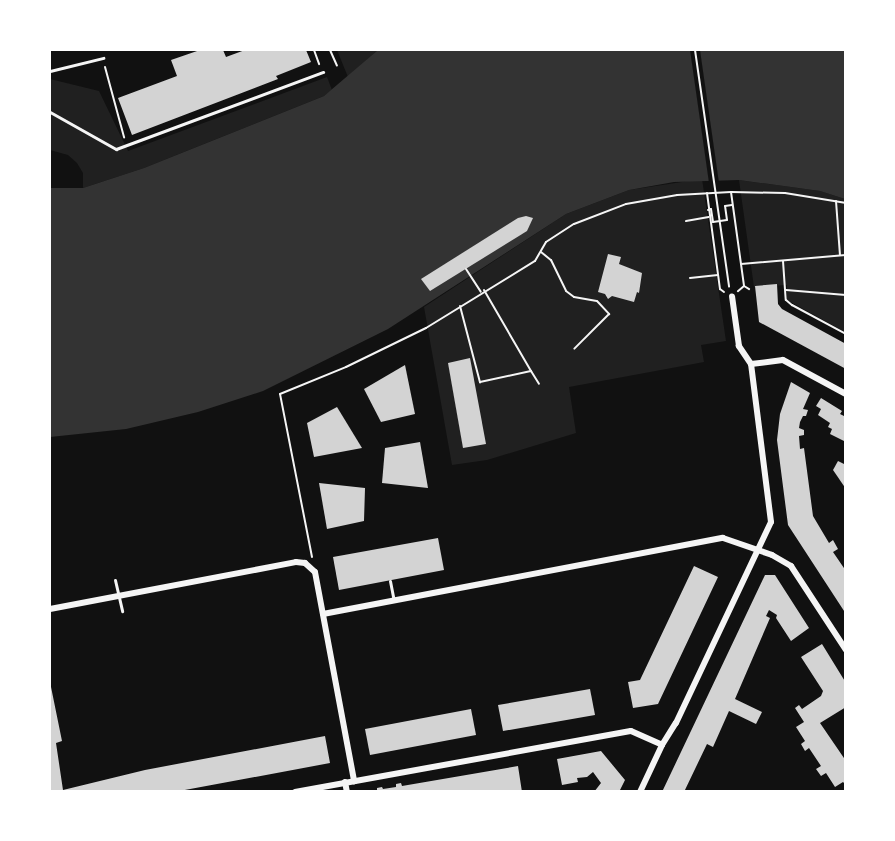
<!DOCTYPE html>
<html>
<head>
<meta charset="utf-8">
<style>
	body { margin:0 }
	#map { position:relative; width:895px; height:841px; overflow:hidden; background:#111; font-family:"DejaVu Sans",sans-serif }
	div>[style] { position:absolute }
	.green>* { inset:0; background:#202020 }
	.water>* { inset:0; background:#333 }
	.pier>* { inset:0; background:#111 }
	.building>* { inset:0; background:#d3d3d3 }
	.path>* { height:2px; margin:-1px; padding:0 1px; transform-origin:1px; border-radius:1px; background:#f5f5f5 }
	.service>* { height:3px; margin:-1.5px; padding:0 1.5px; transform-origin:1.5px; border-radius:1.5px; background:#f5f5f5 }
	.minor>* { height:6px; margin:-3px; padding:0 3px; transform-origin:3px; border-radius:3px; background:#f5f5f5 }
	span { translate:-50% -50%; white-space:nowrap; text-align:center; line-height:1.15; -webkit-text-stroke:4.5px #fff; paint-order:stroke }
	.frame { position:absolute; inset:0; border:51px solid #fff; pointer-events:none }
</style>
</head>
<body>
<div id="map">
	<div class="green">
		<i style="clip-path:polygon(337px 50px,378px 50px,348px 77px)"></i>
		<i style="clip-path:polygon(327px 77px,332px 90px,324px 96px,144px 168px,83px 188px,83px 173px,77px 163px,68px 155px,50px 150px,50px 79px,99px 91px,128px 151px)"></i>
		<i style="clip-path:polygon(702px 179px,726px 341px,701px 345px,704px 362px,569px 387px,576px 433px,487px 460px,452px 465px,424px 307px,566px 214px,629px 190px)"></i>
		<i style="clip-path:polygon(739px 180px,820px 191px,845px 199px,845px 332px,787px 300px,787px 285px,754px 287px)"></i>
	</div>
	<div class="water">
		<i style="clip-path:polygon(378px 50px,845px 50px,845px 199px,820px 191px,739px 180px,674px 182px,629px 190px,566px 214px,388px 329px,263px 391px,198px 412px,126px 429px,50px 437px,50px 188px,83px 188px,144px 168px,324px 96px)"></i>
	</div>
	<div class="pier">
		<i style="clip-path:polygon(690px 50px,700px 50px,719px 183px,709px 183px)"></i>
	</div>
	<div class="building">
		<i style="clip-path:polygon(200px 50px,223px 50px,226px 57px,245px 50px,306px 50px,311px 62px,276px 76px,278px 79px,132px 135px,118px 98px,177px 76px,171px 60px)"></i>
		<i style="clip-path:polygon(526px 216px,533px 218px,527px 231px,430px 291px,421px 279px,518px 218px)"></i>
		<i style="clip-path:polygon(608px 254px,621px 257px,619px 264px,642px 273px,639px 293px,637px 292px,634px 302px,612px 296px,608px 299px,605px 294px,598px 292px)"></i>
		<i style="clip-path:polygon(777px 284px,778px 304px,782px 309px,846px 344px,846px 369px,759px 322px,755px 286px)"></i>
		<i style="clip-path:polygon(470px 358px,486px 444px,463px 448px,448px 363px)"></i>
		<i style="clip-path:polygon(405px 365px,415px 414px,381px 422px,364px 389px)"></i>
		<i style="clip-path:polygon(791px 382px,810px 393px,803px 409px,808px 410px,806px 416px,803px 416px,800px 422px,799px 428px,804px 430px,804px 435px,799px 436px,800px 449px,804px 448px,813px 516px,829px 543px,833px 540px,838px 549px,833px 552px,846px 571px,846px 614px,788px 525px,777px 440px,780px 414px)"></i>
		<i style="clip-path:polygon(821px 398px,842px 411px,840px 414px,846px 417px,846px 442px,830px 434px,832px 429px,828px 427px,830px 423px,818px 415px,821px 409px,816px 406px)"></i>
		<i style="clip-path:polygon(337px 407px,362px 448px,314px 457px,307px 423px)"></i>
		<i style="clip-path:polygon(420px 442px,428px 488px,382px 483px,385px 448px)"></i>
		<i style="clip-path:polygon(838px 461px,846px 465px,846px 489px,833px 470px)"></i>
		<i style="clip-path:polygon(319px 483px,365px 488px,364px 521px,327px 529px)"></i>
		<i style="clip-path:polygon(438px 538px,444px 570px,339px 590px,333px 557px)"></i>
		<i style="clip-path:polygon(694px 566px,718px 577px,658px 704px,633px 708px,628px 682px,640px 680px)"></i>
		<i style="clip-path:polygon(765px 575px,775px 575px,809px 628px,791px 641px,776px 618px,777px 615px,769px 610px,766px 616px,770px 618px,735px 699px,762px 712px,756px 724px,729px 711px,713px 747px,707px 744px,684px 792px,662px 792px)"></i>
		<i style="clip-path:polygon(822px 644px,846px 683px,846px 707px,820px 723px,846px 761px,846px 785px,843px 782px,835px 787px,826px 773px,821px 776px,816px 769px,821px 766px,809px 748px,805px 751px,801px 744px,805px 741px,796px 727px,804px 722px,795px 708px,799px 705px,802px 709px,821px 696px,823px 691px,801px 657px)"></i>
		<i style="clip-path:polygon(50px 682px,62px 741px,56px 743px,63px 790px,145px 770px,325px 736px,330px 763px,174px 792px,50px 792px)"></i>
		<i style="clip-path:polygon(590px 689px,595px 715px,503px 731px,498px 705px)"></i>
		<i style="clip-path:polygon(471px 709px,476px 735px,370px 755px,365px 729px)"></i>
		<i style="clip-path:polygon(601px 751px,625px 780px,619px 792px,594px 792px,601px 783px,593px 772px,587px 777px,577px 778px,578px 782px,562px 785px,557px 759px)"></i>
		<i style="clip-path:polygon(518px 766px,522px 792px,377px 792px,377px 788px,382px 787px,383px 789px,396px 787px,396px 784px,401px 783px,402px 786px)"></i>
	</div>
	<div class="path">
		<i style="left:314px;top:50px;width:15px;rotate:70deg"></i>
		<i style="left:330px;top:50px;width:17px;rotate:66deg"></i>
		<i style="left:695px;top:50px;width:239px;rotate:81.8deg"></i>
		<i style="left:105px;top:67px;width:73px;rotate:74.8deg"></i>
		<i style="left:731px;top:192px;width:95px;rotate:82.1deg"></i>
		<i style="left:744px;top:286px;width:8px;rotate:140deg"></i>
		<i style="left:707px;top:193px;width:97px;rotate:82.3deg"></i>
		<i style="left:720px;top:289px;width:5px;rotate:37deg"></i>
		<i style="left:836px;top:201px;width:54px;rotate:85.8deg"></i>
		<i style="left:708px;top:210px;width:3px;rotate:-18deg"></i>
		<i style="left:711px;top:209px;width:13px;rotate:81deg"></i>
		<i style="left:713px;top:222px;width:14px;rotate:-8deg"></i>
		<i style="left:727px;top:220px;width:14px;rotate:-98deg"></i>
		<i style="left:725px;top:206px;width:7px;rotate:-8deg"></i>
		<i style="left:686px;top:221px;width:23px;rotate:-10deg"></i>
		<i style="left:541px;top:252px;width:13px;rotate:39deg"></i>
		<i style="left:551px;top:260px;width:34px;rotate:64deg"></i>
		<i style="left:566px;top:291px;width:10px;rotate:37deg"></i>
		<i style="left:574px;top:297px;width:23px;rotate:10deg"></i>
		<i style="left:597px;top:301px;width:18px;rotate:47deg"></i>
		<i style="left:609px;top:314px;width:49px;rotate:135deg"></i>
		<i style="left:783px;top:261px;width:39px;rotate:86deg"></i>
		<i style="left:786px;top:300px;width:8px;rotate:40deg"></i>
		<i style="left:792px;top:305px;width:61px;rotate:28.2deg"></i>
		<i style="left:741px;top:264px;width:105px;rotate:-4.9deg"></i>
		<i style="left:466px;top:269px;width:27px;rotate:57deg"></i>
		<i style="left:690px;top:278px;width:28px;rotate:-6deg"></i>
		<i style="left:744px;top:286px;width:6px;rotate:31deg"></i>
		<i style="left:484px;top:290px;width:94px;rotate:59.9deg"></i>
		<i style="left:786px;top:290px;width:60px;rotate:4.8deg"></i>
		<i style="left:460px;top:306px;width:79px;rotate:75.3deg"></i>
		<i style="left:480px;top:382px;width:52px;rotate:-12.2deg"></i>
		<i style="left:531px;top:371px;width:15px;rotate:58deg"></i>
		<i style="left:312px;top:557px;width:166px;rotate:-101.1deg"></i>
		<i style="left:280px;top:394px;width:71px;rotate:-22.2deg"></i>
		<i style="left:346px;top:367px;width:89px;rotate:-26deg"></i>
		<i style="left:426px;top:328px;width:128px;rotate:-31.6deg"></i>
		<i style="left:535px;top:261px;width:22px;rotate:-60deg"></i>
		<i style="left:546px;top:242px;width:33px;rotate:-33deg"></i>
		<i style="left:574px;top:224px;width:56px;rotate:-21deg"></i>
		<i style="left:626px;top:204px;width:52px;rotate:-10deg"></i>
		<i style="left:677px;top:195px;width:54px;rotate:-3.2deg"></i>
		<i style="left:731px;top:192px;width:54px;rotate:1.1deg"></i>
		<i style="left:785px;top:193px;width:62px;rotate:9.3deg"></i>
	</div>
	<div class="service">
		<i style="left:50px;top:71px;width:55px;rotate:-13.8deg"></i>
		<i style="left:50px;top:112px;width:76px;rotate:29.3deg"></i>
		<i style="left:116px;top:149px;width:221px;rotate:-20.4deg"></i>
		<i style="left:115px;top:580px;width:32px;rotate:77deg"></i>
		<i style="left:390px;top:581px;width:20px;rotate:79deg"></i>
	</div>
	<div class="minor">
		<i style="left:751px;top:364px;width:32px;rotate:-7deg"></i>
		<i style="left:783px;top:360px;width:72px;rotate:28.4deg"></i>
		<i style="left:50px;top:609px;width:250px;rotate:-10.8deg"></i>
		<i style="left:296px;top:562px;width:9px;rotate:6deg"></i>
		<i style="left:305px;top:563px;width:13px;rotate:42deg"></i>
		<i style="left:315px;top:572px;width:213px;rotate:79.4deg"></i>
		<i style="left:323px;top:614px;width:407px;rotate:-10.8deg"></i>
		<i style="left:723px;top:538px;width:52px;rotate:19.1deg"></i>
		<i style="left:772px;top:555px;width:22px;rotate:30deg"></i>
		<i style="left:791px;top:566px;width:100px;rotate:56.8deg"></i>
		<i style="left:345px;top:782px;width:10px;rotate:79deg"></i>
		<i style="left:295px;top:792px;width:341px;rotate:-10.3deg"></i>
		<i style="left:631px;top:731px;width:34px;rotate:24deg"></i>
		<i style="left:640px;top:792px;width:52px;rotate:-64.9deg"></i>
		<i style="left:662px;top:745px;width:26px;rotate:-58deg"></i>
		<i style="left:676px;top:723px;width:222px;rotate:-64.7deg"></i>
		<i style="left:771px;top:522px;width:159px;rotate:-97.2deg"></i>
		<i style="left:751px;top:364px;width:22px;rotate:-124deg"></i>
		<i style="left:739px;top:346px;width:50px;rotate:-98deg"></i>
	</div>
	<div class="frame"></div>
</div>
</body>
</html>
